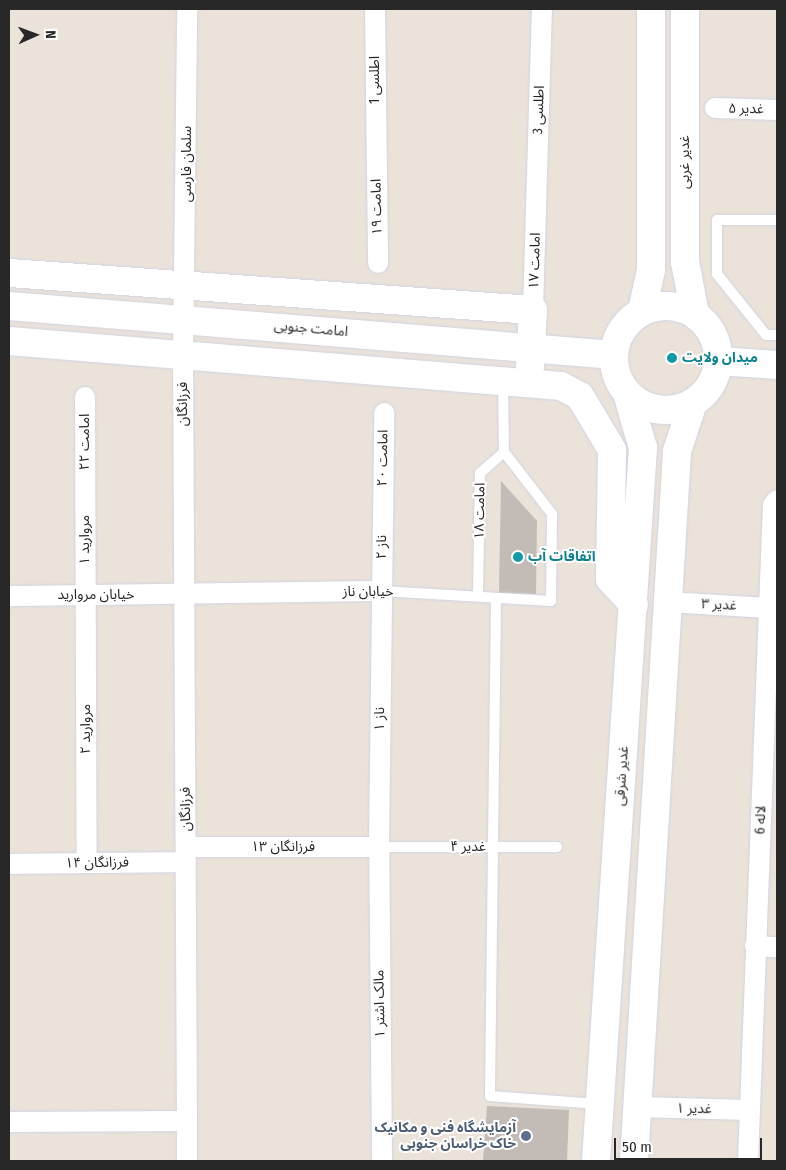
<!DOCTYPE html>
<html>
<head>
<meta charset="utf-8">
<style>
	body { margin:0 }
	#map { position:relative; width:786px; height:1170px; overflow:hidden; background:#ebe2da; font-family:"Fira Sans Condensed","Noto Sans Arabic",sans-serif }
	div>[style] { position:absolute }
	.building>* { inset:0; background:#c3bcb6 }
	.roads { filter:drop-shadow(0 0 1px #cfd4e2) drop-shadow(0 0 1px #cfd4e2) }
	.lane>* { height:10px; margin:-5px; padding:0 5px; transform-origin:5px; border-radius:5px; background:#fff }
	.street>* { height:20px; margin:-10px; padding:0 10px; transform-origin:10px; border-radius:10px; background:#fff }
	.secondary>* { height:28px; margin:-14px; padding:0 14px; transform-origin:14px; border-radius:14px; background:#fff }
	.secondary>.ring { margin:-14px; padding:0; box-sizing:content-box; background:none; border:28px solid #fff; border-radius:50% }
	.dots>* { width:14px; height:14px; translate:-50% -50%; box-sizing:border-box; border:2px solid #fff; border-radius:50% }
	span { translate:-50% -50%; white-space:nowrap; text-align:center; line-height:1.15; -webkit-text-stroke:4px #fff; paint-order:stroke }
	.street-label { font-size:14px; color:#282828 }
	.culture-label { font-size:14px; color:#0d838f; font-weight:700 }
	.left { translate:0 -50%; text-align:left }
	.service-label { font-size:14px; color:#4e5e75; font-weight:700 }
	.right { translate:-100% -50%; text-align:right }
	.frame { position:absolute; inset:0; border:10px solid #282828; pointer-events:none }
	.north { position:absolute; left:10px; top:10px; width:50px; height:50px; -webkit-text-stroke:4px #fff; paint-order:stroke; rotate:88deg; font-size:14px; font-weight:700; line-height:20px; text-align:center; color:#282828 }
	.north::after { content:''; display:block; margin:auto; width:18px; height:22px; background:#282828; clip-path:polygon(50% 0,100% 100%,50% 72%,0 100%) }
	.scale { position:absolute; left:614px; top:1138px; width:148px; height:22px; box-sizing:border-box; border:2px solid #282828; border-top:0; padding-left:6px; font-size:15px; line-height:18px; white-space:nowrap; color:#282828; -webkit-text-stroke:4px #fff; paint-order:stroke }
</style>
</head>
<body>
<div id="map">
	<div class="building">
		<i style="clip-path:polygon(501px 481px,537px 521px,536px 594px,499px 593px)"></i>
		<i style="clip-path:polygon(487px 1106px,569px 1110px,567px 1161px,483px 1161px)"></i>
	</div>
	<div class="roads">
		<div class="lane">
			<i style="left:777px;top:220px;width:60px;rotate:180deg"></i>
			<i style="left:717px;top:220px;width:54px;rotate:90deg"></i>
			<i style="left:717px;top:274px;width:78px;rotate:51.2deg"></i>
			<i style="left:766px;top:335px;width:11px"></i>
			<i style="left:381px;top:591px;width:170px;rotate:3.4deg"></i>
			<i style="left:551px;top:601px;width:87px;rotate:-89.3deg"></i>
			<i style="left:552px;top:514px;width:78px;rotate:-127.7deg"></i>
			<i style="left:478px;top:594px;width:121px;rotate:-89.1deg"></i>
			<i style="left:480px;top:473px;width:32px;rotate:-41deg"></i>
			<i style="left:504px;top:452px;width:70px;rotate:-90.8deg"></i>
			<i style="left:496px;top:600px;width:496px;rotate:90.7deg"></i>
			<i style="left:490px;top:1096px;width:108px;rotate:4.2deg"></i>
			<i style="left:379px;top:847px;width:178px"></i>
		</div>
		<div class="street">
			<i style="left:375px;top:9px;width:254px;rotate:89.3deg"></i>
			<i style="left:715px;top:108px;width:62px;rotate:1.8deg"></i>
			<i style="left:533px;top:310px;width:301px;rotate:-88.3deg"></i>
			<i style="left:85px;top:397px;width:466px;rotate:89.8deg"></i>
			<i style="left:9px;top:596px;width:372px;rotate:-0.8deg"></i>
			<i style="left:668px;top:602px;width:101px;rotate:3.4deg"></i>
			<i style="left:186px;top:847px;width:193px"></i>
			<i style="left:9px;top:864px;width:177px;rotate:-0.6deg"></i>
			<i style="left:755px;top:946px;width:22px;rotate:3deg"></i>
			<i style="left:637px;top:1107px;width:113px;rotate:1.5deg"></i>
			<i style="left:187px;top:1121px;width:40px;rotate:90deg"></i>
			<i style="left:9px;top:1122px;width:178px;rotate:-0.3deg"></i>
			<i style="left:187px;top:1121px;width:767px;rotate:-90.3deg"></i>
			<i style="left:183px;top:354px;width:345px;rotate:-89.3deg"></i>
			<i style="left:382px;top:1161px;width:314px;rotate:-90.5deg"></i>
			<i style="left:379px;top:847px;width:434px;rotate:-89.3deg"></i>
			<i style="left:748px;top:1161px;width:656px;rotate:-87.82deg"></i>
			<i style="left:773px;top:505px;width:6px;rotate:-51deg"></i>
		</div>
		<div class="secondary">
			<i style="left:685px;top:9px;width:253px;rotate:90deg"></i>
			<i style="left:685px;top:262px;width:53px;rotate:79.1deg"></i>
			<i style="left:9px;top:273px;width:525px;rotate:4.04deg"></i>
			<i style="left:533px;top:310px;width:57px;rotate:93deg"></i>
			<i class="ring" style="left:614px;top:306px;width:76px;height:76px"></i>
			<i style="left:9px;top:306px;width:607px;rotate:4.63deg"></i>
			<i style="left:642px;top:311px;width:42px;rotate:-77.6deg"></i>
			<i style="left:651px;top:270px;width:261px;rotate:-90deg"></i>
			<i style="left:9px;top:341px;width:554px;rotate:4.66deg"></i>
			<i style="left:561px;top:386px;width:21px;rotate:28deg"></i>
			<i style="left:580px;top:396px;width:63px;rotate:59.3deg"></i>
			<i style="left:612px;top:450px;width:129px;rotate:90.9deg"></i>
			<i style="left:610px;top:579px;width:35px;rotate:47deg"></i>
			<i style="left:719px;top:361px;width:58px;rotate:3.9deg"></i>
			<i style="left:596px;top:1161px;width:715px;rotate:-86.23deg"></i>
			<i style="left:643px;top:448px;width:57px;rotate:-106.2deg"></i>
			<i style="left:634px;top:1161px;width:711px;rotate:-86.53deg"></i>
			<i style="left:677px;top:451px;width:51px;rotate:-71.6deg"></i>
		</div>
	</div>
	<div class="dots">
		<i style="left:672px;top:358px;background:#0f9aa8"></i>
		<i style="left:518px;top:557px;background:#0f9aa8"></i>
		<i style="left:526px;top:1136px;background:#5c6f8a"></i>
	</div>
	<div class="street-label">
		<span style="left:375px;top:80px;rotate:-90deg">اطلسی 1</span>
		<span style="left:746px;top:109px;rotate:1deg">غدیر ۵</span>
		<span style="left:539px;top:110px;rotate:-88deg">اطلسی 3</span>
		<span style="left:685px;top:162px;rotate:-90deg">غدیر غربی</span>
		<span style="left:187px;top:164px;rotate:-90deg">سلمان فارسی</span>
		<span style="left:377px;top:207px;rotate:-91deg">امامت ۱۹</span>
		<span style="left:535px;top:261px;rotate:-88deg">امامت ۱۷</span>
		<span style="left:311px;top:329px;rotate:5deg">امامت جنوبی</span>
		<span style="left:183px;top:404px;rotate:-90deg">فرزانگان</span>
		<span style="left:85px;top:442px;rotate:-90deg">امامت ۲۲</span>
		<span style="left:383px;top:458px;rotate:-89deg">امامت ۲۰</span>
		<span style="left:480px;top:511px;rotate:-89deg">امامت ۱۸</span>
		<span style="left:85px;top:540px;rotate:-90deg">مروارید ۱</span>
		<span style="left:382px;top:547px;rotate:-89deg">ناز ۲</span>
		<span style="left:368px;top:592px">خیابان ناز</span>
		<span style="left:96px;top:595px">خیابان مروارید</span>
		<span style="left:719px;top:605px;rotate:3deg">غدیر ۳</span>
		<span style="left:380px;top:719px;rotate:-89deg">ناز ۱</span>
		<span style="left:86px;top:729px;rotate:-90deg">مروارید ۲</span>
		<span style="left:622px;top:776px;rotate:-86deg">غدیر شرقی</span>
		<span style="left:186px;top:809px;rotate:-91deg">فرزانگان</span>
		<span style="left:761px;top:820px;rotate:-88deg">لاله 6</span>
		<span style="left:283px;top:847px">فرزانگان ۱۳</span>
		<span style="left:468px;top:847px">غدیر ۴</span>
		<span style="left:97px;top:863px;rotate:-1deg">فرزانگان ۱۴</span>
		<span style="left:380px;top:1004px;rotate:-91deg">مالک اشتر ۱</span>
		<span style="left:694px;top:1109px;rotate:1deg">غدیر ۱</span>
	</div>
	<div class="culture-label">
		<span class="left" style="left:682px;top:358px">میدان ولایت</span>
		<span class="left" style="left:528px;top:557px">اتفاقات آب</span>
	</div>
	<div class="service-label">
		<span class="right" style="left:516px;top:1136px">آزمایشگاه فنی و مکانیک<br>خاک خراسان جنوبی</span>
	</div>
	<div class="frame"></div>
	<div class="north">N</div>
	<div class="scale">50 m</div>
</div>
</body>
</html>
